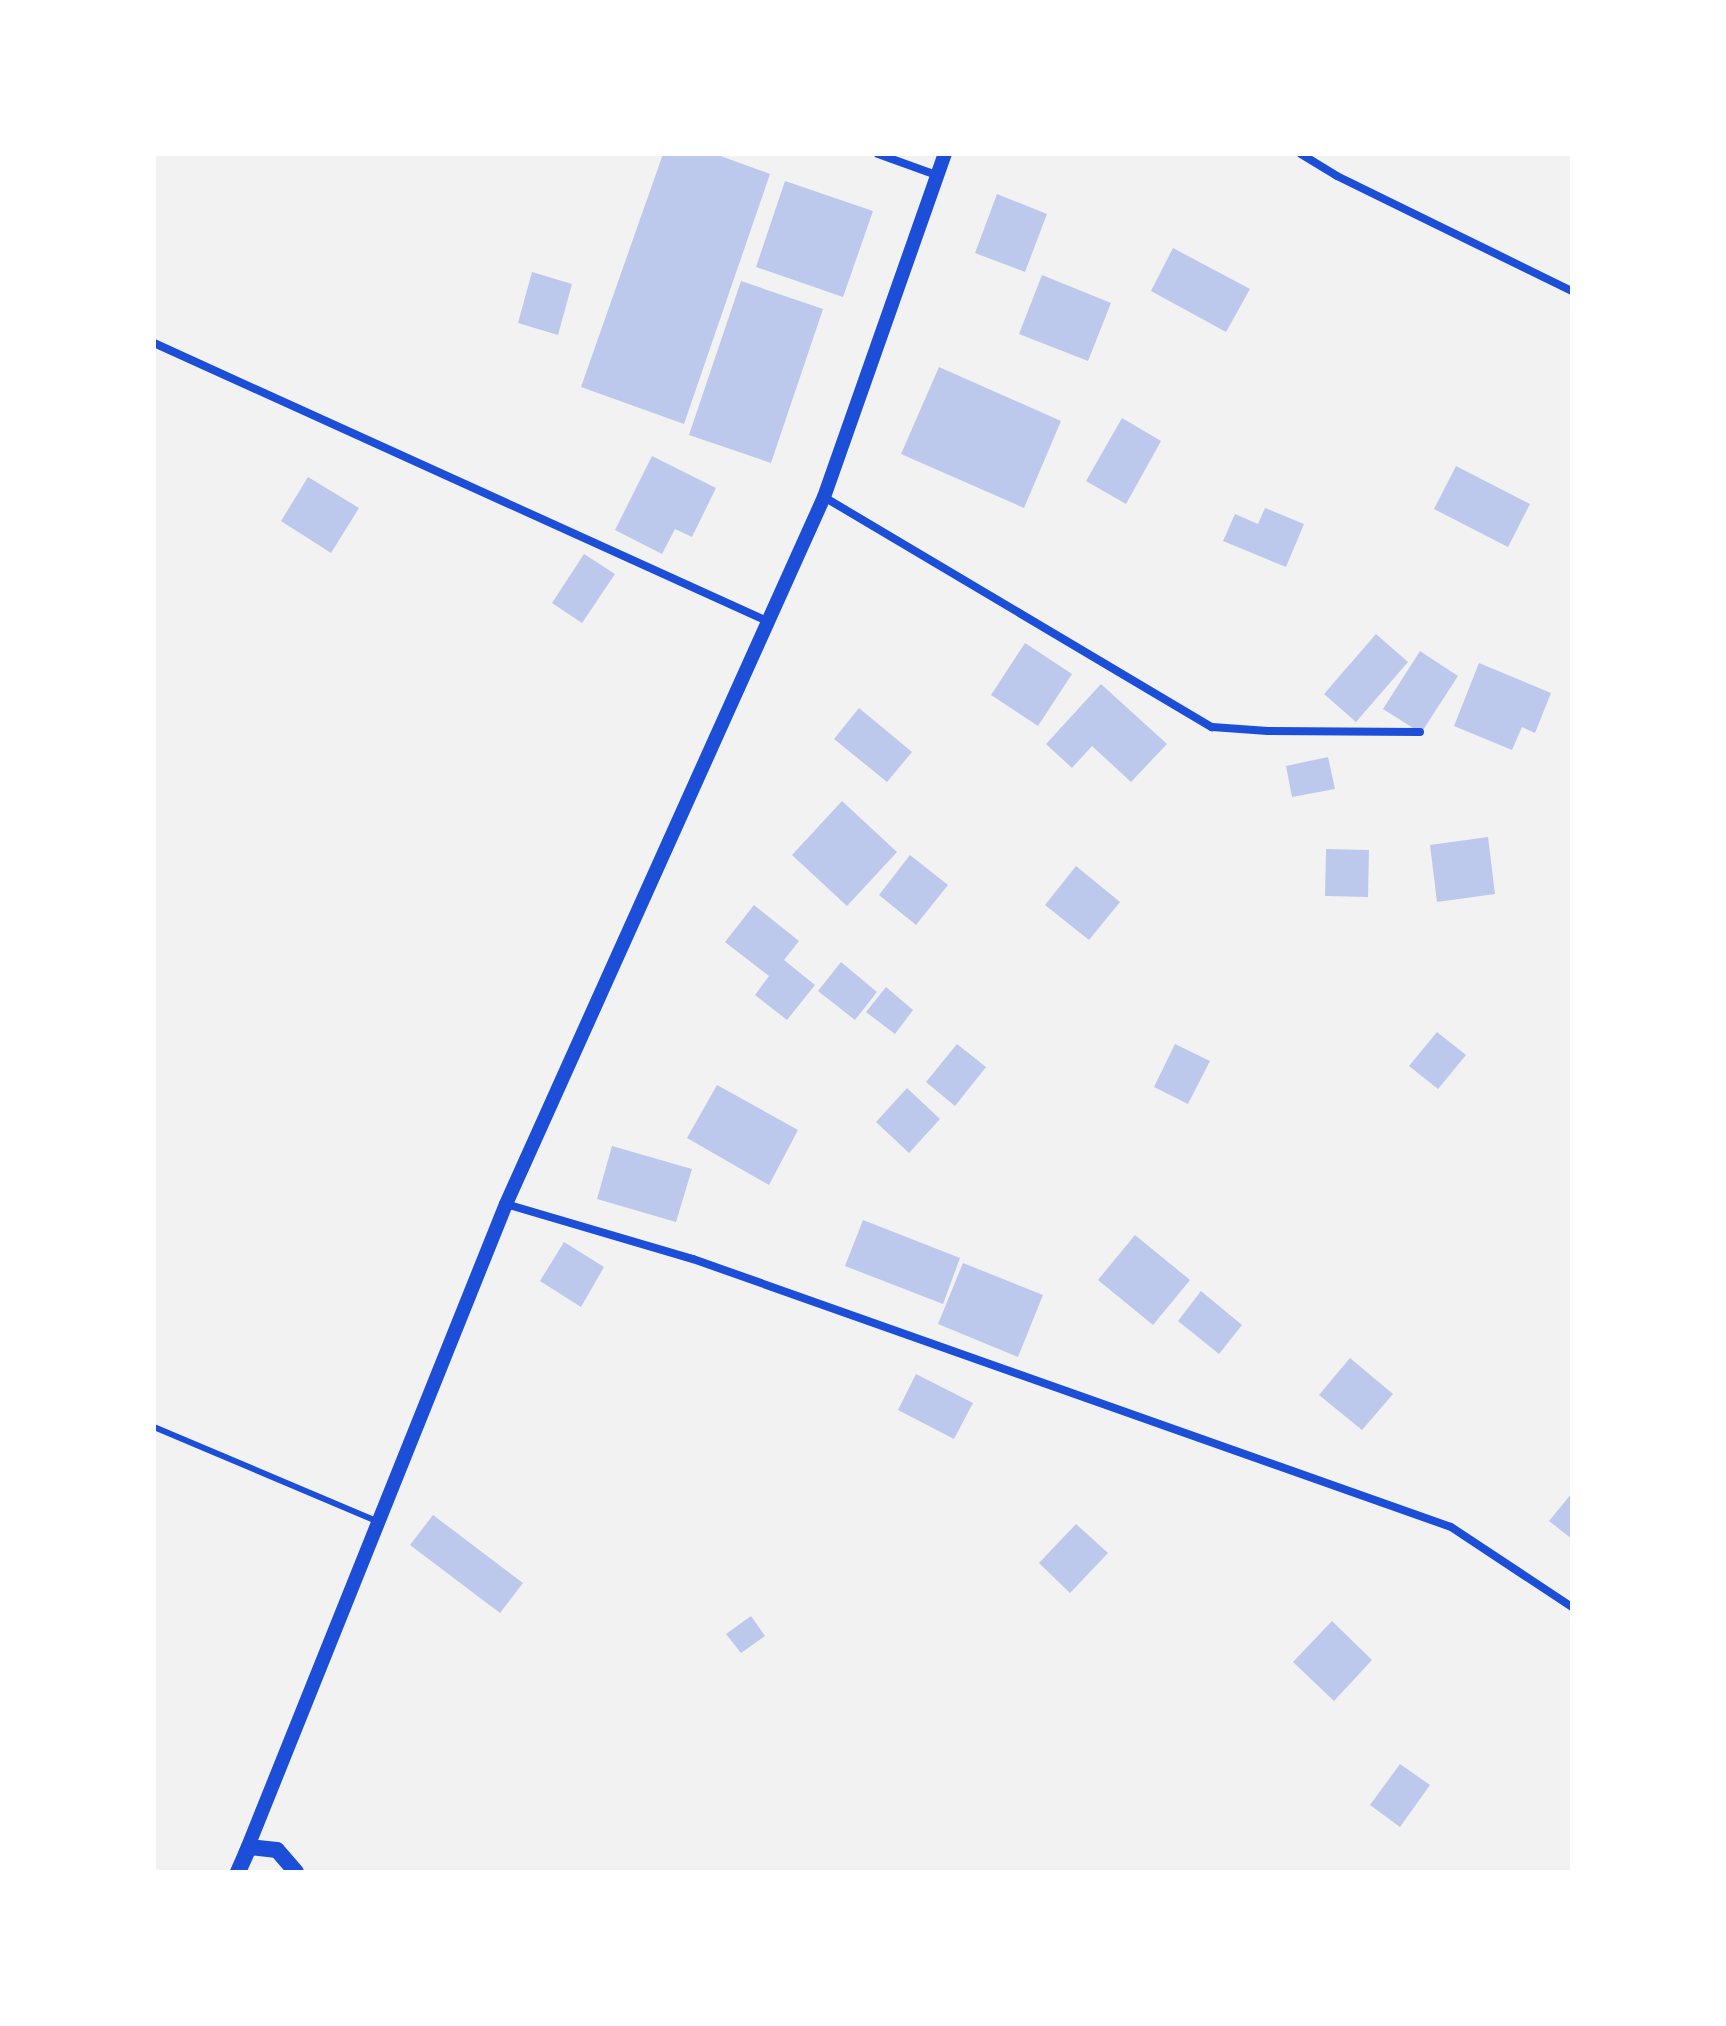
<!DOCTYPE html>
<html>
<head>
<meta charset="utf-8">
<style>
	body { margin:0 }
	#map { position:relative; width:1726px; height:2026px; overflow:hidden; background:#f2f2f2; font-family:Roboto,sans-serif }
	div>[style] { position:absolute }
	.building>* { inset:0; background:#bdc9ec }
	.service>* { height:6px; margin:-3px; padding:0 3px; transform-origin:3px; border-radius:3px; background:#1d4ed8 }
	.minor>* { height:8px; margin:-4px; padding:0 4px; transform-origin:4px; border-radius:4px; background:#1d4ed8 }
	.tertiary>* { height:14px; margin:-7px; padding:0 7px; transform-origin:7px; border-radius:7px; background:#1d4ed8 }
	.secondary>* { height:16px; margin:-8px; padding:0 8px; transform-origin:8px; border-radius:8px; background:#1d4ed8 }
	span { translate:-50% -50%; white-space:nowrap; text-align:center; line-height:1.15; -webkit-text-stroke:8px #fff; paint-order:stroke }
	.frame { position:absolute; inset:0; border:156px solid #fff; pointer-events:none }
</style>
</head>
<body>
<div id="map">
	<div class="building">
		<i style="clip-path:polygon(663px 154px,715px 154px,770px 174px,684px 424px,581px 387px)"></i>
		<i style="clip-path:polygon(785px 181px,873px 211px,843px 297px,756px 267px)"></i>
		<i style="clip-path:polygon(997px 194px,1047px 214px,1025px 272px,975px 253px)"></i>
		<i style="clip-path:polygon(1173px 248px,1250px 289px,1226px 332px,1151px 291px)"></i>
		<i style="clip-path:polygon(532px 272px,572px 284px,558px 335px,518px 323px)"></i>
		<i style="clip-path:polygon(1042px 275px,1111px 303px,1088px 361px,1019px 334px)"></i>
		<i style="clip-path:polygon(741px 281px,823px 309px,771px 463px,689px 435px)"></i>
		<i style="clip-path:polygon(939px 367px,1061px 421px,1024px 508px,901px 454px)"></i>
		<i style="clip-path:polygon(1122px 418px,1161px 441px,1126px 504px,1086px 481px)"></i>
		<i style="clip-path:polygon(652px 456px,716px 488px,692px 537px,675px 529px,662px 554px,615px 530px)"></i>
		<i style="clip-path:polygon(1456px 466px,1530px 504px,1508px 547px,1434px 509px)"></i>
		<i style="clip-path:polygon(308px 477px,359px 508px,331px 553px,281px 521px)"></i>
		<i style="clip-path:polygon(1265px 508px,1304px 524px,1286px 567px,1223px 541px,1235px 514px,1258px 524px)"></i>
		<i style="clip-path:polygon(584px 554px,615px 574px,582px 623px,552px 603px)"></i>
		<i style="clip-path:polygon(1376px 634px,1408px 662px,1356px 722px,1324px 694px)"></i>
		<i style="clip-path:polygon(1025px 643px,1072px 674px,1038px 726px,991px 695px)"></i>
		<i style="clip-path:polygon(1420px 651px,1458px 676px,1421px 733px,1383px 709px)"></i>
		<i style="clip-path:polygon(1479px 663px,1551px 693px,1535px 733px,1522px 727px,1512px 750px,1454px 726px)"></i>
		<i style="clip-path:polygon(1101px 684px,1167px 744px,1131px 782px,1092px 746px,1072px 768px,1046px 744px)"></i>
		<i style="clip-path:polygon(859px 708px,912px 752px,887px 782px,834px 739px)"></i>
		<i style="clip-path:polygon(1328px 757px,1335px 789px,1292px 797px,1286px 766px)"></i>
		<i style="clip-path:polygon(842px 801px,897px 852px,847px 906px,792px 855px)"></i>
		<i style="clip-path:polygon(1488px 837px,1495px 894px,1437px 902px,1430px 845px)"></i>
		<i style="clip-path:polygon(1326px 849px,1369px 850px,1368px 897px,1325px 896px)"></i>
		<i style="clip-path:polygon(910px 855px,948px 885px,916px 925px,879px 895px)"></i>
		<i style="clip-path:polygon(1076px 866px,1120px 902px,1089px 940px,1045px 905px)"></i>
		<i style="clip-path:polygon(754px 905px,799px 941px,784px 960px,815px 985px,787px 1020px,755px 995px,769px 976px,725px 942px)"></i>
		<i style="clip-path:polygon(841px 962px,877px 992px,855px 1020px,818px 991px)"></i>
		<i style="clip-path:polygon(886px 987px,913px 1010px,895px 1034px,866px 1012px)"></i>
		<i style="clip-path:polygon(1437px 1032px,1466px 1055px,1438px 1089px,1409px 1066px)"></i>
		<i style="clip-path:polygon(957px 1044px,986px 1067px,955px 1106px,926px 1082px)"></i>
		<i style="clip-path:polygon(1175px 1044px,1210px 1061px,1188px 1104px,1154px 1087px)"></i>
		<i style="clip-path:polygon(717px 1085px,798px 1130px,769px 1185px,687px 1138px)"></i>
		<i style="clip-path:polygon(907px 1088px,940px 1119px,909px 1153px,876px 1122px)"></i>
		<i style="clip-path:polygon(612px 1146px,692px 1169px,676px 1222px,597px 1199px)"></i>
		<i style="clip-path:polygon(863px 1220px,960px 1258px,943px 1304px,845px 1266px)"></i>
		<i style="clip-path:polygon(1135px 1235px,1190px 1280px,1153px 1325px,1098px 1280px)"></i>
		<i style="clip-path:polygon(564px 1242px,604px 1267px,581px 1307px,540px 1281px)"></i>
		<i style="clip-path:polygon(963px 1263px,1043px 1295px,1018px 1357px,938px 1324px)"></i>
		<i style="clip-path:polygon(1201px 1291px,1242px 1325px,1219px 1354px,1178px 1321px)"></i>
		<i style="clip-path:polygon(1350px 1358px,1393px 1394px,1362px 1430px,1319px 1395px)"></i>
		<i style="clip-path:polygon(916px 1374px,973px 1403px,954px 1439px,898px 1410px)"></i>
		<i style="clip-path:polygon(1572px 1493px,1572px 1539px,1549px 1521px)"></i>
		<i style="clip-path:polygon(433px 1515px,523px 1583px,500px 1613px,410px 1545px)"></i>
		<i style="clip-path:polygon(1076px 1524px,1108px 1553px,1070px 1593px,1039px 1563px)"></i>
		<i style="clip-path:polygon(751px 1616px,765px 1636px,741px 1653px,726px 1634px)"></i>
		<i style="clip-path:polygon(1332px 1621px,1372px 1660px,1334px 1701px,1293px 1662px)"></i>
		<i style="clip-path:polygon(1400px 1764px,1430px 1785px,1400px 1827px,1370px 1805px)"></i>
	</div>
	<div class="service">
		<i style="left:154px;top:1427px;width:244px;rotate:22.9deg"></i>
	</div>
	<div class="minor">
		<i style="left:878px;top:154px;width:62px;rotate:19.9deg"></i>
		<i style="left:1301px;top:154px;width:42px;rotate:31.4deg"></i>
		<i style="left:1337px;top:176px;width:262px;rotate:26.1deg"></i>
		<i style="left:154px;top:343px;width:675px;rotate:24.4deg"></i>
		<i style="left:824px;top:497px;width:451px;rotate:30.7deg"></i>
		<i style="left:1212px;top:727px;width:56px;rotate:4.1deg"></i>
		<i style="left:1268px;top:731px;width:152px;rotate:0.4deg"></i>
		<i style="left:506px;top:1204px;width:195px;rotate:16.4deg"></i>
		<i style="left:693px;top:1259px;width:804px;rotate:19.47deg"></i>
		<i style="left:1451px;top:1527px;width:145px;rotate:33.5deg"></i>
	</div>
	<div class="tertiary">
		<i style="left:245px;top:1854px;width:700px;rotate:-68.12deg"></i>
		<i style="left:506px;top:1204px;width:775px;rotate:-65.78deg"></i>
		<i style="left:824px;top:497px;width:364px;rotate:-70.6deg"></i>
	</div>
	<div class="secondary">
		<i style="left:238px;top:1872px;width:27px;rotate:-66deg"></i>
		<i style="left:249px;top:1847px;width:28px;rotate:6deg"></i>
		<i style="left:277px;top:1850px;width:29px;rotate:49deg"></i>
	</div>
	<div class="frame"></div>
</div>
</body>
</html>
